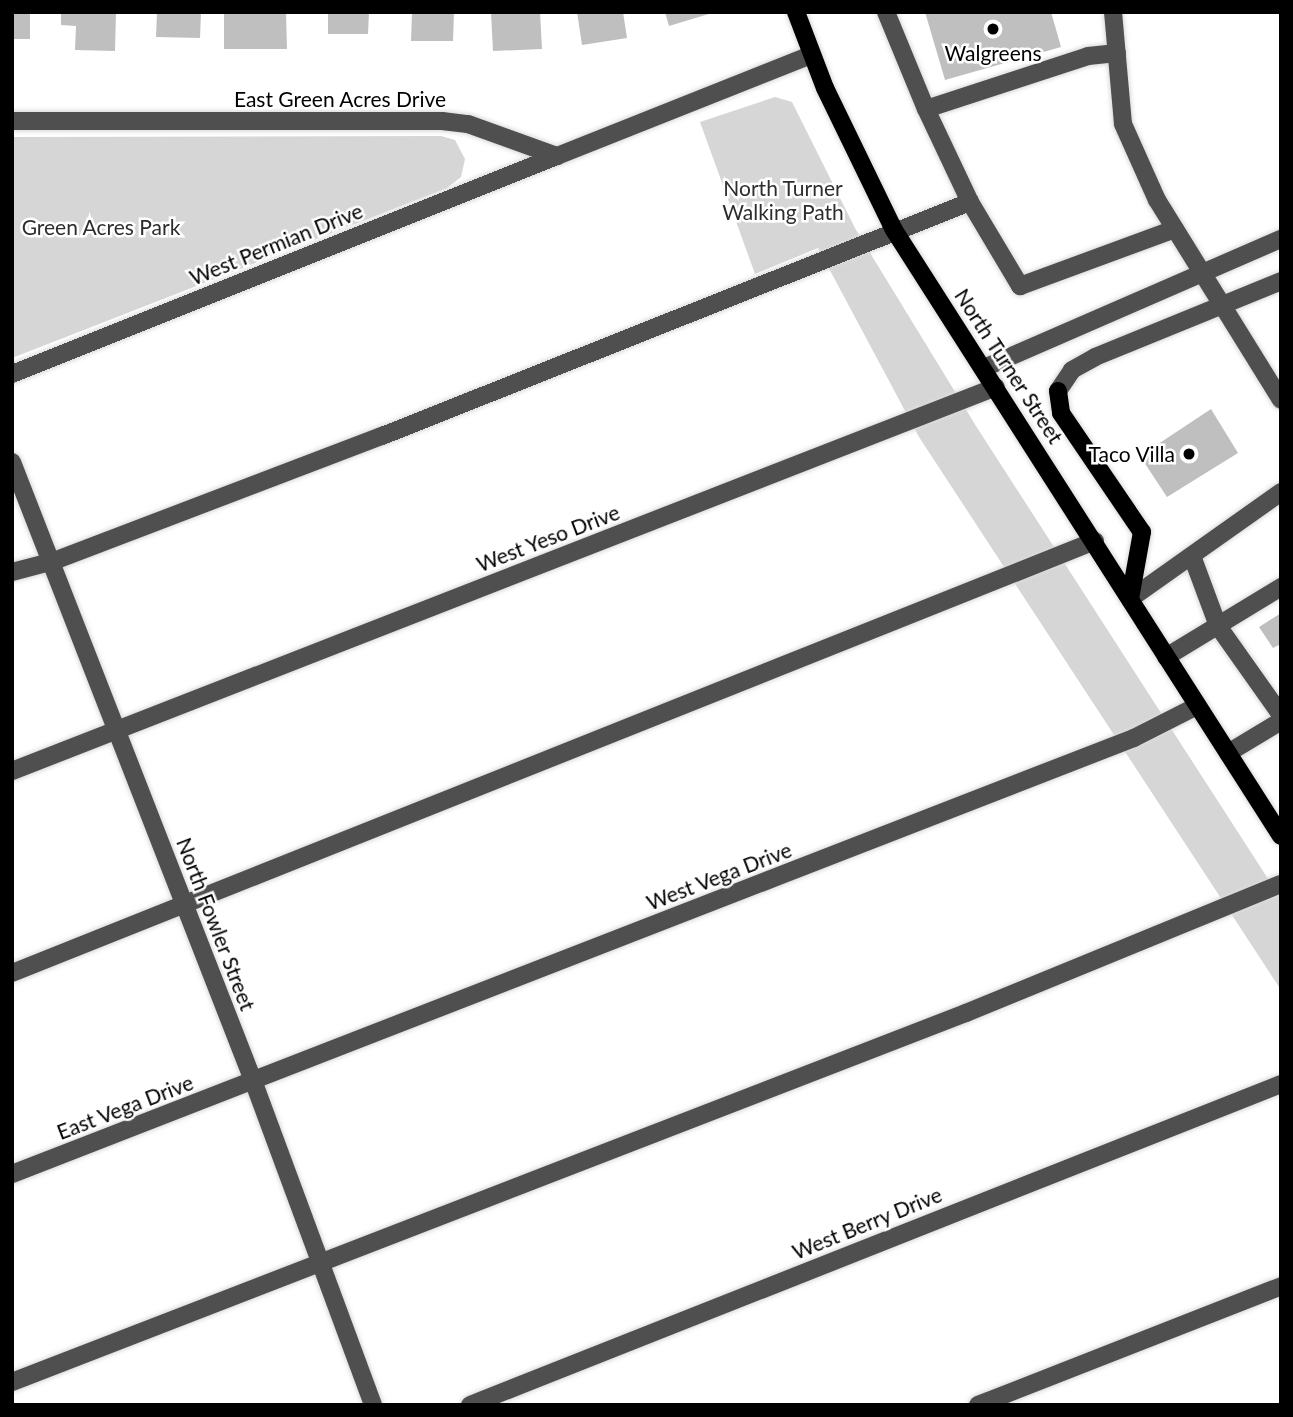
<!DOCTYPE html>
<html>
<head>
<meta charset="utf-8">
<style>
	body { margin:0 }
	#map { position:relative; width:1293px; height:1417px; overflow:hidden; background:#fff; font-family:Lato,sans-serif }
	div>[style] { position:absolute }
	.green>* { inset:0; background:#d6d6d6 }
	.building>* { inset:0; background:#bfbfbf }
	.roads { filter:drop-shadow(0 0 2px #dbdbdb) drop-shadow(0 0 2px #dbdbdb) }
	.minor>* { height:18px; margin:-9px; padding:0 9px; transform-origin:9px; border-radius:9px; background:#4f4f4f }
	.major>* { height:18px; margin:-9px; padding:0 9px; transform-origin:9px; border-radius:9px; background:#000 }
	.dots>* { width:19px; height:19px; translate:-50% -50%; box-sizing:border-box; border:4px solid #fff; border-radius:50% }
	span { translate:-50% -50%; white-space:nowrap; text-align:center; line-height:1.15; -webkit-text-stroke:5px #fff; paint-order:stroke }
	.poi-label { font-size:21px; color:#000 }
	.right { translate:-100% -50%; text-align:right }
	.street-label { font-size:21px; color:#000 }
	.park-label { font-size:21px; color:#2d2d2d }
	.frame { position:absolute; inset:0; border:14px solid #000; pointer-events:none }
</style>
</head>
<body>
<div id="map">
	<div class="green">
		<i style="clip-path:polygon(775px 97px,792px 102px,856px 230px,976px 426px,1281px 899px,1281px 990px,919px 437px,818px 248px,755px 274px,700px 122px)"></i>
		<i style="clip-path:polygon(441px 136px,455px 140px,465px 159px,461px 177px,447px 188px,12px 358px,12px 137px)"></i>
	</div>
	<div class="building">
		<i style="clip-path:polygon(12px 12px,30px 12px,30px 39px,12px 39px)"></i>
		<i style="clip-path:polygon(61px 12px,116px 12px,115px 51px,75px 50px,76px 26px,61px 25px)"></i>
		<i style="clip-path:polygon(157px 12px,201px 12px,200px 38px,156px 37px)"></i>
		<i style="clip-path:polygon(224px 12px,286px 12px,287px 49px,224px 49px)"></i>
		<i style="clip-path:polygon(328px 12px,369px 12px,368px 34px,328px 34px)"></i>
		<i style="clip-path:polygon(412px 12px,454px 12px,453px 41px,411px 41px)"></i>
		<i style="clip-path:polygon(523px 12px,540px 12px,542px 49px,493px 51px,491px 13px)"></i>
		<i style="clip-path:polygon(577px 12px,623px 12px,627px 38px,582px 45px)"></i>
		<i style="clip-path:polygon(665px 12px,712px 12px,712px 13px,669px 26px)"></i>
		<i style="clip-path:polygon(925px 12px,1051px 12px,1061px 47px,945px 80px)"></i>
		<i style="clip-path:polygon(1211px 409px,1238px 453px,1167px 497px,1140px 456px)"></i>
		<i style="clip-path:polygon(1281px 613px,1281px 644px,1273px 648px,1259px 627px)"></i>
	</div>
	<div class="roads">
		<div class="minor">
			<i style="left:886px;top:12px;width:105px;rotate:67.6deg"></i>
			<i style="left:926px;top:109px;width:170px;rotate:-18.1deg"></i>
			<i style="left:1088px;top:56px;width:29px;rotate:-6deg"></i>
			<i style="left:1113px;top:12px;width:112px;rotate:84.9deg"></i>
			<i style="left:1123px;top:124px;width:83px;rotate:65.9deg"></i>
			<i style="left:1157px;top:200px;width:235px;rotate:58.2deg"></i>
			<i style="left:12px;top:121px;width:430px"></i>
			<i style="left:442px;top:121px;width:26px;rotate:7deg"></i>
			<i style="left:468px;top:124px;width:95px;rotate:19.8deg"></i>
			<i style="left:557px;top:156px;width:273px;rotate:-21.7deg"></i>
			<i style="left:970px;top:202px;width:98px;rotate:59.2deg"></i>
			<i style="left:1020px;top:286px;width:165px;rotate:-20.2deg"></i>
			<i style="left:984px;top:368px;width:324px;rotate:-23.5deg"></i>
			<i style="left:12px;top:374px;width:587px;rotate:-21.8deg"></i>
			<i style="left:1058px;top:391px;width:25px;rotate:-56deg"></i>
			<i style="left:1072px;top:370px;width:26px;rotate:-29deg"></i>
			<i style="left:1095px;top:357px;width:201px;rotate:-22.2deg"></i>
			<i style="left:12px;top:462px;width:666px;rotate:68.71deg"></i>
			<i style="left:254px;top:1083px;width:343px;rotate:69.7deg"></i>
			<i style="left:1192px;top:556px;width:75px;rotate:69.6deg"></i>
			<i style="left:1218px;top:626px;width:109px;rotate:54.7deg"></i>
			<i style="left:12px;top:572px;width:43px;rotate:-14.7deg"></i>
			<i style="left:54px;top:561px;width:351px;rotate:-20.9deg"></i>
			<i style="left:382px;top:436px;width:633px;rotate:-21.7deg"></i>
			<i style="left:970px;top:202px;width:103px;rotate:-115.3deg"></i>
			<i style="left:1130px;top:599px;width:185px;rotate:-35.3deg"></i>
			<i style="left:1166px;top:657px;width:135px;rotate:-31.3deg"></i>
			<i style="left:1228px;top:753px;width:62px;rotate:-31.1deg"></i>
			<i style="left:12px;top:771px;width:1056px;rotate:-21.32deg"></i>
			<i style="left:12px;top:973px;width:1166px;rotate:-21.75deg"></i>
			<i style="left:12px;top:1174px;width:1204px;rotate:-21.24deg"></i>
			<i style="left:1134px;top:738px;width:71px;rotate:-26.9deg"></i>
			<i style="left:12px;top:1382px;width:1023px;rotate:-21.15deg"></i>
			<i style="left:966px;top:1013px;width:340px;rotate:-22.3deg"></i>
			<i style="left:470px;top:1405px;width:872px;rotate:-21.59deg"></i>
			<i style="left:978px;top:1405px;width:326px;rotate:-21.4deg"></i>
		</div>
		<div class="major">
			<i style="left:796px;top:12px;width:81px;rotate:69.1deg"></i>
			<i style="left:825px;top:88px;width:158px;rotate:64.1deg"></i>
			<i style="left:894px;top:230px;width:719px;rotate:57.44deg"></i>
			<i style="left:1058px;top:391px;width:22px;rotate:82deg"></i>
			<i style="left:1061px;top:413px;width:144px;rotate:55.8deg"></i>
			<i style="left:1142px;top:532px;width:68px;rotate:100.2deg"></i>
		</div>
	</div>
	<div class="dots">
		<i style="left:993px;top:29px;background:#000"></i>
		<i style="left:1189px;top:454px;background:#000"></i>
	</div>
	<div class="poi-label">
		<span style="left:993px;top:53px">Walgreens</span>
		<span class="right" style="left:1175px;top:454px">Taco Villa</span>
	</div>
	<div class="street-label">
		<span style="left:340px;top:99px">East Green Acres Drive</span>
		<span style="left:276px;top:244px;rotate:-22deg">West Permian Drive</span>
		<span style="left:1009px;top:366px;rotate:57deg">North Turner Street</span>
		<span style="left:548px;top:538px;rotate:-21deg">West Yeso Drive</span>
		<span style="left:719px;top:876px;rotate:-21deg">West Vega Drive</span>
		<span style="left:216px;top:924px;rotate:69deg">North Fowler Street</span>
		<span style="left:125px;top:1107px;rotate:-21deg">East Vega Drive</span>
		<span style="left:867px;top:1223px;rotate:-22deg">West Berry Drive</span>
	</div>
	<div class="park-label">
		<span style="left:783px;top:200px">North Turner<br>Walking Path</span>
		<span style="left:101px;top:227px">Green Acres Park</span>
	</div>
	<div class="frame"></div>
</div>
</body>
</html>
